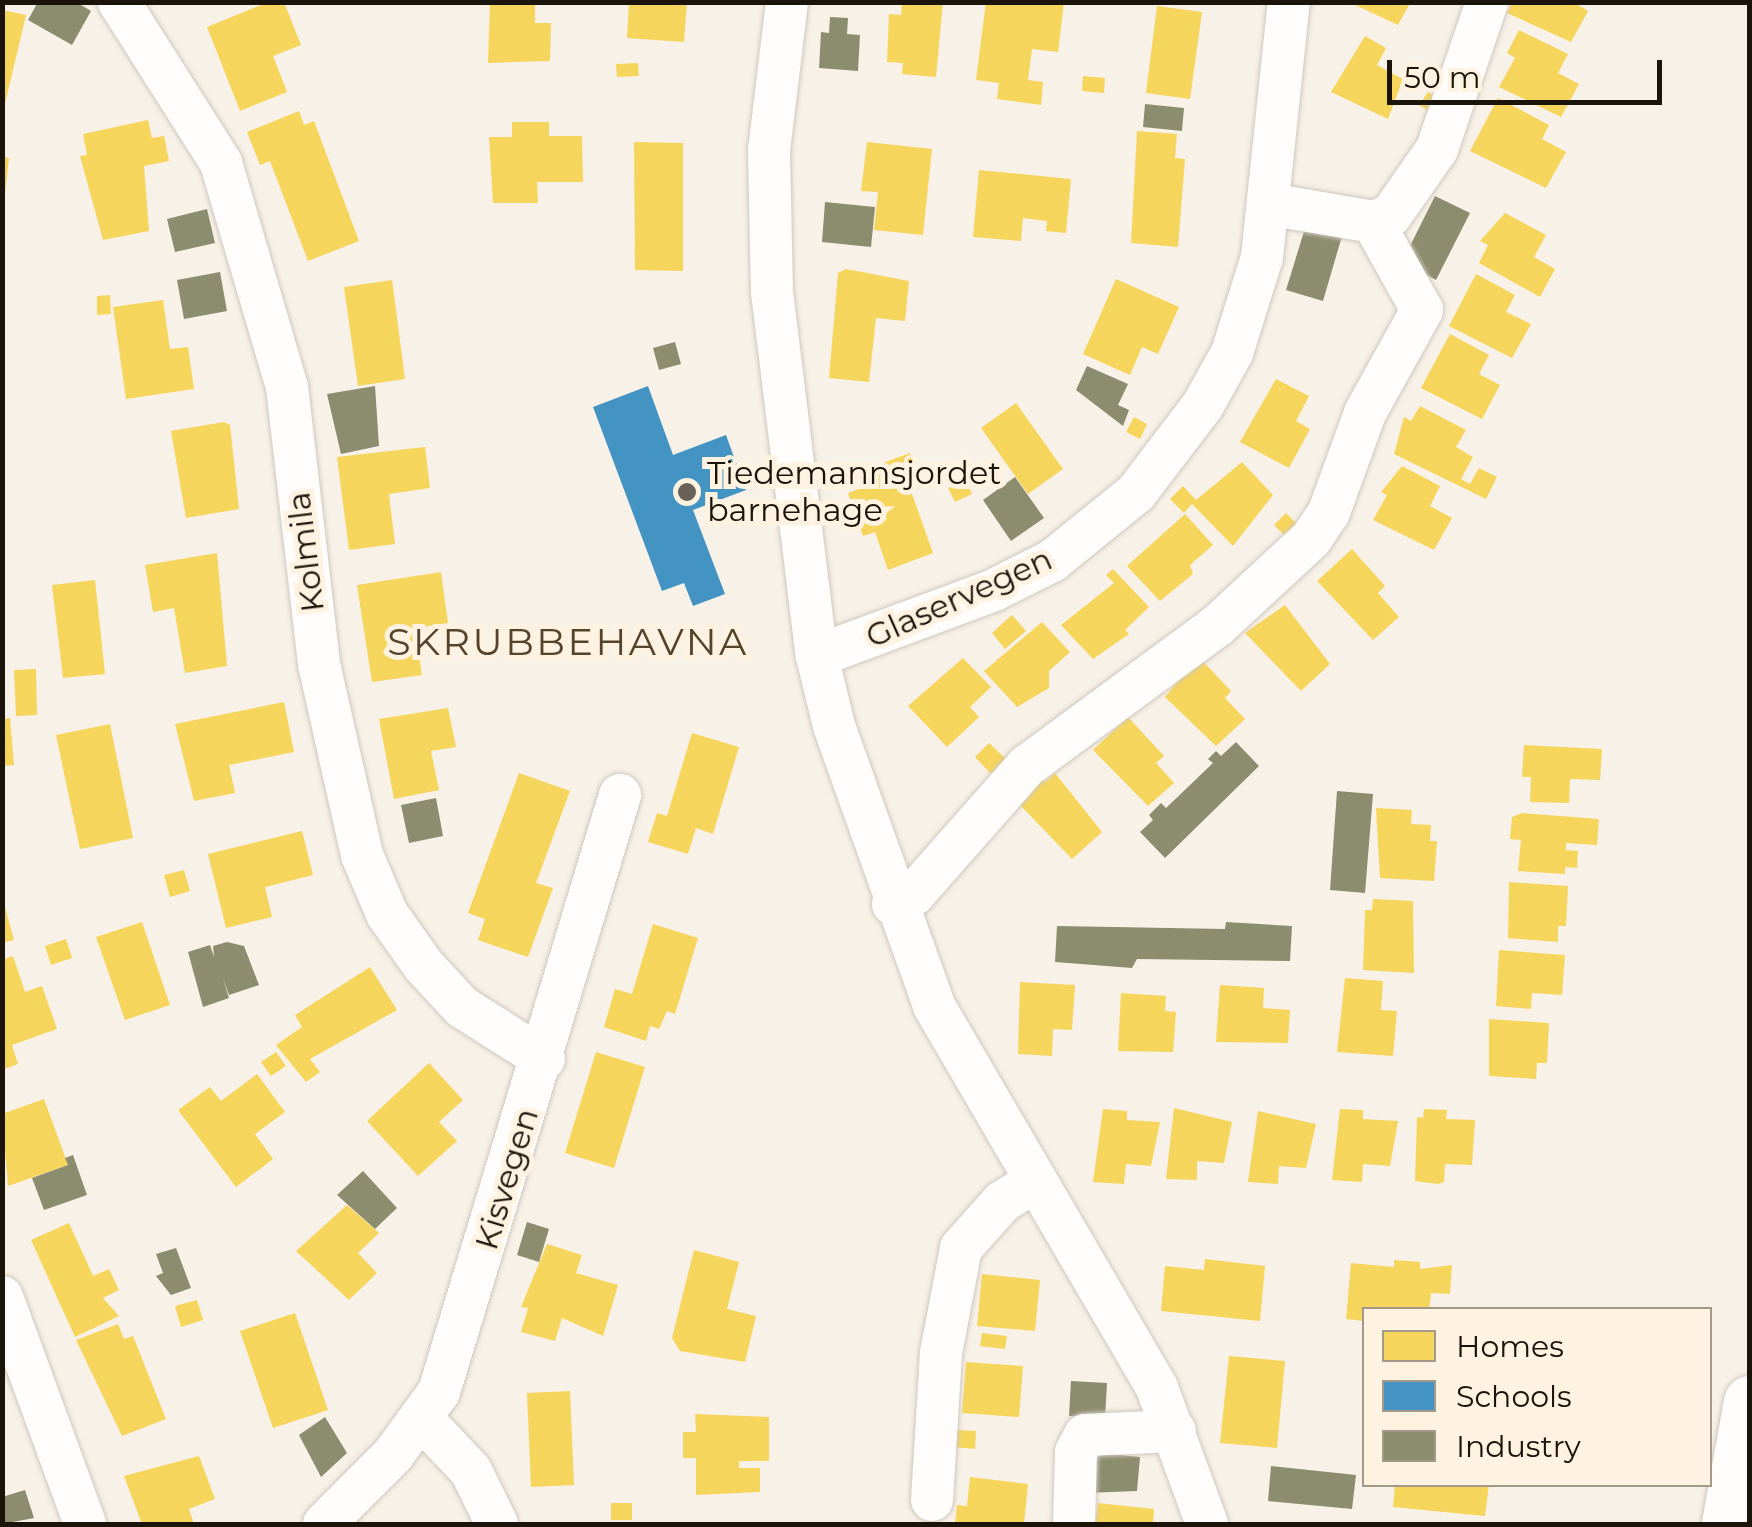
<!DOCTYPE html>
<html>
<head>
<meta charset="utf-8">
<style>
	body { margin:0 }
	#map { position:relative; width:1752px; height:1527px; overflow:hidden; background:#f8f1e7; font-family:Montserrat,sans-serif }
	div>[style] { position:absolute }
	.homes>* { inset:0; background:#f6d55c }
	.schools>* { inset:0; background:#4393c3 }
	.industry>* { inset:0; background:#8c8c6e }
	.roads { filter:drop-shadow(0 0 2px #cfc8bf) drop-shadow(0 0 2px #cfc8bf) }
	.minor>* { height:42px; margin:-21px; padding:0 21px; transform-origin:21px; border-radius:21px; background:#fefdfb }
	.tertiary>* { height:52px; margin:-26px; padding:0 26px; transform-origin:26px; border-radius:26px; background:#fefdfb }
	.dots>* { width:28px; height:28px; translate:-50% -50%; box-sizing:border-box; border:5px solid #fef2e1; border-radius:50% }
	span { translate:-50% -50%; white-space:nowrap; text-align:center; line-height:1.15; -webkit-text-stroke:10px #fef2e1; paint-order:stroke }
	.poi-label { font-size:32px; color:#1b140b }
	.left { translate:0 -50%; text-align:left }
	.street-label { font-size:32px; color:#1b140b }
	.quarter-label { font-size:38px; color:#55442d; letter-spacing:2.5px }
	.frame { position:absolute; inset:0; border:5px solid #1b140b; pointer-events:none }
	.legend { position:absolute; left:1362px; top:1307px; width:350px; height:180px; box-sizing:border-box; background:#fef2e1; border:2px solid #a3998b; margin:0; padding:12px 18px; list-style:none; font-size:30px; color:#1b140b }
	.legend li { display:flex; align-items:center; gap:20px; height:50px }
	.legend b { width:50px; border:2px solid #a3998b }
	.scale { position:absolute; left:1387px; top:60px; width:275px; height:45px; box-sizing:border-box; border:5px solid #1b140b; border-top:0; padding-left:12px; font-size:30px; line-height:35px; white-space:nowrap; color:#1b140b; -webkit-text-stroke:8px #fef2e1; paint-order:stroke }
</style>
</head>
<body>
<div id="map">
	<div class="homes">
		<i style="clip-path:polygon(268px 2px,284px 2px,301px 45px,273px 56px,287px 92px,240px 111px,207px 27px)"></i>
		<i style="clip-path:polygon(490px 2px,535px 2px,535px 23px,551px 23px,550px 61px,488px 63px)"></i>
		<i style="clip-path:polygon(629px 2px,687px 2px,684px 42px,627px 38px)"></i>
		<i style="clip-path:polygon(902px 2px,943px 2px,936px 77px,902px 74px,903px 63px,887px 62px,889px 14px,901px 15px)"></i>
		<i style="clip-path:polygon(986px 2px,1064px 2px,1058px 52px,1032px 49px,1028px 80px,1043px 82px,1041px 105px,997px 99px,999px 83px,976px 80px)"></i>
		<i style="clip-path:polygon(1349px 2px,1404px 2px,1409px 5px,1398px 25px)"></i>
		<i style="clip-path:polygon(1513px 2px,1573px 2px,1588px 11px,1571px 42px,1507px 13px)"></i>
		<i style="clip-path:polygon(1157px 6px,1202px 12px,1190px 99px,1146px 93px)"></i>
		<i style="clip-path:polygon(2px 10px,26px 15px,4px 108px,2px 108px)"></i>
		<i style="clip-path:polygon(1519px 30px,1568px 54px,1558px 73px,1579px 84px,1561px 117px,1499px 87px,1515px 58px,1507px 53px)"></i>
		<i style="clip-path:polygon(1365px 36px,1386px 48px,1377px 65px,1403px 79px,1388px 119px,1331px 92px)"></i>
		<i style="clip-path:polygon(638px 63px,639px 76px,617px 77px,616px 64px)"></i>
		<i style="clip-path:polygon(1083px 76px,1105px 78px,1104px 93px,1082px 91px)"></i>
		<i style="clip-path:polygon(1428px 92px,1437px 98px,1429px 111px,1419px 105px)"></i>
		<i style="clip-path:polygon(1498px 98px,1549px 125px,1542px 139px,1566px 152px,1546px 188px,1470px 151px)"></i>
		<i style="clip-path:polygon(299px 111px,304px 125px,314px 121px,359px 241px,308px 261px,270px 161px,260px 165px,247px 132px)"></i>
		<i style="clip-path:polygon(148px 120px,152px 138px,164px 136px,169px 161px,144px 166px,149px 231px,103px 240px,80px 156px,87px 155px,83px 134px)"></i>
		<i style="clip-path:polygon(512px 122px,549px 122px,549px 136px,582px 136px,583px 182px,537px 182px,538px 203px,493px 203px,489px 137px,512px 137px)"></i>
		<i style="clip-path:polygon(1137px 131px,1177px 134px,1175px 158px,1185px 159px,1178px 247px,1131px 243px)"></i>
		<i style="clip-path:polygon(634px 142px,683px 143px,683px 271px,635px 270px)"></i>
		<i style="clip-path:polygon(867px 142px,932px 149px,923px 235px,874px 230px,878px 192px,861px 191px)"></i>
		<i style="clip-path:polygon(2px 157px,9px 158px,5px 194px,2px 194px)"></i>
		<i style="clip-path:polygon(979px 170px,1071px 179px,1066px 233px,1046px 231px,1047px 221px,1023px 218px,1021px 241px,973px 237px)"></i>
		<i style="clip-path:polygon(1505px 213px,1546px 235px,1534px 257px,1555px 269px,1540px 297px,1479px 263px,1488px 245px,1480px 241px)"></i>
		<i style="clip-path:polygon(846px 269px,909px 281px,905px 321px,876px 318px,869px 382px,829px 378px,838px 273px)"></i>
		<i style="clip-path:polygon(1476px 274px,1515px 295px,1506px 312px,1531px 324px,1512px 358px,1449px 326px)"></i>
		<i style="clip-path:polygon(1116px 279px,1179px 307px,1158px 354px,1142px 347px,1130px 375px,1083px 354px)"></i>
		<i style="clip-path:polygon(392px 280px,405px 379px,358px 386px,344px 287px)"></i>
		<i style="clip-path:polygon(110px 295px,111px 314px,97px 315px,97px 296px)"></i>
		<i style="clip-path:polygon(163px 300px,170px 349px,188px 347px,194px 389px,126px 399px,113px 307px)"></i>
		<i style="clip-path:polygon(1450px 334px,1489px 355px,1479px 374px,1500px 385px,1482px 419px,1421px 388px)"></i>
		<i style="clip-path:polygon(1276px 379px,1309px 396px,1296px 421px,1310px 429px,1289px 468px,1240px 442px)"></i>
		<i style="clip-path:polygon(1016px 403px,1063px 469px,1028px 494px,981px 428px)"></i>
		<i style="clip-path:polygon(1420px 406px,1466px 430px,1456px 447px,1473px 457px,1461px 479px,1470px 484px,1479px 468px,1497px 477px,1486px 499px,1394px 454px,1404px 417px,1411px 421px)"></i>
		<i style="clip-path:polygon(1134px 417px,1147px 424px,1140px 439px,1126px 432px)"></i>
		<i style="clip-path:polygon(224px 422px,230px 425px,239px 509px,186px 518px,171px 431px)"></i>
		<i style="clip-path:polygon(425px 447px,430px 488px,389px 494px,395px 544px,349px 550px,337px 457px)"></i>
		<i style="clip-path:polygon(910px 453px,917px 473px,906px 477px,933px 553px,888px 570px,875px 532px,863px 536px,848px 493px,867px 486px,861px 471px)"></i>
		<i style="clip-path:polygon(1242px 462px,1273px 495px,1233px 546px,1192px 504px,1184px 513px,1170px 499px,1183px 486px,1196px 500px)"></i>
		<i style="clip-path:polygon(1402px 466px,1440px 486px,1430px 506px,1452px 518px,1434px 550px,1373px 520px,1387px 495px,1381px 492px)"></i>
		<i style="clip-path:polygon(965px 479px,972px 494px,955px 502px,948px 488px)"></i>
		<i style="clip-path:polygon(1286px 513px,1299px 526px,1287px 538px,1274px 525px)"></i>
		<i style="clip-path:polygon(1185px 514px,1213px 545px,1190px 565px,1193px 574px,1160px 601px,1127px 566px)"></i>
		<i style="clip-path:polygon(1352px 549px,1385px 586px,1378px 593px,1399px 617px,1373px 640px,1317px 581px)"></i>
		<i style="clip-path:polygon(217px 553px,227px 666px,185px 673px,174px 608px,153px 612px,145px 565px)"></i>
		<i style="clip-path:polygon(1113px 569px,1149px 607px,1125px 630px,1129px 634px,1093px 659px,1061px 625px,1114px 583px,1106px 575px)"></i>
		<i style="clip-path:polygon(441px 572px,448px 623px,415px 628px,422px 675px,372px 682px,357px 585px)"></i>
		<i style="clip-path:polygon(95px 580px,105px 674px,63px 678px,52px 585px)"></i>
		<i style="clip-path:polygon(1285px 605px,1330px 664px,1301px 691px,1245px 633px)"></i>
		<i style="clip-path:polygon(1012px 615px,1026px 631px,1005px 649px,992px 633px)"></i>
		<i style="clip-path:polygon(1042px 622px,1070px 652px,1049px 671px,1049px 688px,1017px 707px,984px 671px)"></i>
		<i style="clip-path:polygon(1198px 656px,1231px 691px,1225px 698px,1245px 719px,1216px 746px,1165px 697px)"></i>
		<i style="clip-path:polygon(963px 658px,991px 687px,970px 707px,979px 717px,947px 747px,908px 706px)"></i>
		<i style="clip-path:polygon(36px 669px,37px 715px,16px 716px,14px 670px)"></i>
		<i style="clip-path:polygon(284px 702px,294px 752px,229px 765px,235px 793px,194px 801px,175px 724px)"></i>
		<i style="clip-path:polygon(448px 708px,456px 747px,431px 751px,439px 790px,394px 799px,379px 719px)"></i>
		<i style="clip-path:polygon(1128px 717px,1164px 756px,1156px 763px,1174px 783px,1148px 806px,1093px 750px)"></i>
		<i style="clip-path:polygon(10px 718px,14px 765px,2px 766px,2px 719px)"></i>
		<i style="clip-path:polygon(110px 724px,133px 838px,80px 849px,56px 735px)"></i>
		<i style="clip-path:polygon(692px 733px,739px 747px,713px 834px,696px 828px,688px 854px,648px 842px,657px 813px,667px 816px)"></i>
		<i style="clip-path:polygon(989px 743px,1007px 760px,992px 775px,975px 757px)"></i>
		<i style="clip-path:polygon(1524px 745px,1602px 749px,1600px 780px,1570px 779px,1569px 803px,1530px 802px,1531px 777px,1522px 777px)"></i>
		<i style="clip-path:polygon(519px 773px,570px 791px,536px 883px,553px 888px,528px 957px,478px 940px,485px 919px,468px 913px)"></i>
		<i style="clip-path:polygon(1055px 773px,1102px 832px,1072px 859px,1020px 805px,1040px 777px,1045px 782px)"></i>
		<i style="clip-path:polygon(1376px 808px,1412px 810px,1411px 824px,1431px 825px,1430px 841px,1437px 841px,1434px 881px,1380px 878px)"></i>
		<i style="clip-path:polygon(1522px 813px,1599px 819px,1597px 845px,1566px 843px,1566px 850px,1578px 851px,1577px 868px,1565px 867px,1565px 874px,1518px 871px,1521px 840px,1510px 839px,1512px 817px)"></i>
		<i style="clip-path:polygon(302px 831px,313px 875px,265px 887px,272px 917px,226px 928px,208px 854px)"></i>
		<i style="clip-path:polygon(184px 870px,190px 891px,170px 897px,164px 875px)"></i>
		<i style="clip-path:polygon(1509px 882px,1568px 886px,1566px 926px,1558px 926px,1558px 942px,1508px 938px)"></i>
		<i style="clip-path:polygon(2px 896px,14px 940px,2px 943px)"></i>
		<i style="clip-path:polygon(1373px 899px,1413px 901px,1414px 973px,1363px 970px,1365px 910px,1372px 910px)"></i>
		<i style="clip-path:polygon(142px 922px,170px 1005px,125px 1020px,96px 937px)"></i>
		<i style="clip-path:polygon(653px 924px,698px 938px,675px 1014px,667px 1011px,659px 1029px,650px 1026px,646px 1041px,604px 1027px,615px 989px,632px 994px)"></i>
		<i style="clip-path:polygon(66px 939px,72px 958px,51px 965px,45px 946px)"></i>
		<i style="clip-path:polygon(1499px 950px,1565px 955px,1562px 995px,1532px 993px,1531px 1009px,1496px 1006px)"></i>
		<i style="clip-path:polygon(13px 956px,25px 992px,42px 986px,57px 1029px,12px 1045px,18px 1064px,2px 1070px,2px 960px)"></i>
		<i style="clip-path:polygon(370px 967px,397px 1010px,310px 1059px,320px 1072px,306px 1082px,276px 1045px,302px 1027px,295px 1015px)"></i>
		<i style="clip-path:polygon(1345px 978px,1383px 981px,1381px 1010px,1397px 1011px,1393px 1056px,1337px 1052px)"></i>
		<i style="clip-path:polygon(1020px 982px,1075px 985px,1072px 1030px,1053px 1029px,1052px 1056px,1018px 1054px)"></i>
		<i style="clip-path:polygon(1220px 985px,1264px 988px,1263px 1008px,1290px 1010px,1288px 1043px,1216px 1042px)"></i>
		<i style="clip-path:polygon(1121px 993px,1166px 996px,1165px 1011px,1176px 1012px,1173px 1052px,1118px 1051px)"></i>
		<i style="clip-path:polygon(1489px 1019px,1549px 1023px,1547px 1063px,1537px 1063px,1536px 1079px,1489px 1076px)"></i>
		<i style="clip-path:polygon(276px 1052px,286px 1066px,271px 1076px,261px 1062px)"></i>
		<i style="clip-path:polygon(596px 1052px,645px 1067px,614px 1168px,565px 1153px)"></i>
		<i style="clip-path:polygon(429px 1063px,463px 1100px,439px 1122px,457px 1141px,418px 1176px,367px 1121px)"></i>
		<i style="clip-path:polygon(257px 1074px,285px 1112px,255px 1134px,273px 1159px,236px 1187px,178px 1110px,210px 1087px,221px 1101px)"></i>
		<i style="clip-path:polygon(44px 1099px,68px 1165px,8px 1186px,2px 1114px)"></i>
		<i style="clip-path:polygon(1174px 1108px,1232px 1122px,1224px 1163px,1197px 1161px,1197px 1180px,1166px 1179px)"></i>
		<i style="clip-path:polygon(1103px 1109px,1127px 1111px,1127px 1120px,1160px 1122px,1151px 1166px,1126px 1164px,1124px 1184px,1093px 1182px)"></i>
		<i style="clip-path:polygon(1340px 1109px,1363px 1110px,1363px 1119px,1398px 1121px,1390px 1166px,1363px 1164px,1362px 1182px,1332px 1180px)"></i>
		<i style="clip-path:polygon(1424px 1109px,1447px 1110px,1446px 1119px,1475px 1120px,1472px 1165px,1445px 1164px,1444px 1182px,1438px 1184px,1415px 1181px,1417px 1117px,1423px 1118px)"></i>
		<i style="clip-path:polygon(1258px 1111px,1316px 1124px,1306px 1168px,1279px 1166px,1278px 1184px,1248px 1182px)"></i>
		<i style="clip-path:polygon(347px 1205px,379px 1233px,358px 1253px,377px 1273px,349px 1300px,296px 1251px)"></i>
		<i style="clip-path:polygon(69px 1223px,93px 1276px,109px 1269px,119px 1290px,103px 1298px,119px 1316px,75px 1337px,31px 1240px)"></i>
		<i style="clip-path:polygon(547px 1244px,582px 1255px,576px 1273px,618px 1285px,603px 1336px,562px 1318px,555px 1341px,521px 1332px,528px 1308px,521px 1307px)"></i>
		<i style="clip-path:polygon(694px 1250px,739px 1262px,727px 1309px,756px 1316px,745px 1362px,680px 1351px,672px 1338px)"></i>
		<i style="clip-path:polygon(1205px 1259px,1265px 1266px,1260px 1321px,1161px 1311px,1165px 1266px,1204px 1270px)"></i>
		<i style="clip-path:polygon(1394px 1260px,1420px 1262px,1420px 1269px,1452px 1265px,1450px 1294px,1431px 1293px,1429px 1310px,1364px 1310px,1364px 1321px,1346px 1319px,1351px 1263px,1394px 1267px)"></i>
		<i style="clip-path:polygon(982px 1274px,1040px 1280px,1035px 1331px,977px 1326px)"></i>
		<i style="clip-path:polygon(197px 1300px,203px 1320px,181px 1327px,175px 1306px)"></i>
		<i style="clip-path:polygon(295px 1313px,328px 1410px,273px 1428px,240px 1331px)"></i>
		<i style="clip-path:polygon(118px 1324px,124px 1339px,133px 1336px,166px 1419px,122px 1436px,76px 1340px)"></i>
		<i style="clip-path:polygon(982px 1333px,1007px 1336px,1005px 1349px,980px 1346px)"></i>
		<i style="clip-path:polygon(1229px 1356px,1285px 1361px,1277px 1448px,1220px 1443px)"></i>
		<i style="clip-path:polygon(966px 1362px,1023px 1366px,1019px 1417px,962px 1413px)"></i>
		<i style="clip-path:polygon(570px 1391px,574px 1485px,531px 1487px,527px 1393px)"></i>
		<i style="clip-path:polygon(695px 1414px,769px 1417px,769px 1461px,739px 1461px,739px 1468px,760px 1468px,760px 1492px,696px 1495px,696px 1458px,683px 1458px,683px 1432px,696px 1432px)"></i>
		<i style="clip-path:polygon(955px 1430px,976px 1431px,975px 1449px,954px 1447px)"></i>
		<i style="clip-path:polygon(199px 1456px,215px 1499px,189px 1509px,194px 1524px,142px 1524px,124px 1476px)"></i>
		<i style="clip-path:polygon(970px 1477px,1028px 1484px,1024px 1524px,955px 1524px,957px 1505px,967px 1506px)"></i>
		<i style="clip-path:polygon(1395px 1484px,1489px 1484px,1485px 1516px,1393px 1507px)"></i>
		<i style="clip-path:polygon(611px 1503px,632px 1503px,632px 1520px,611px 1520px)"></i>
		<i style="clip-path:polygon(1098px 1503px,1154px 1509px,1153px 1524px,1095px 1524px)"></i>
	</div>
	<div class="schools">
		<i style="clip-path:polygon(648px 386px,673px 455px,726px 435px,746px 490px,693px 510px,725px 594px,693px 606px,684px 583px,662px 591px,593px 407px)"></i>
	</div>
	<div class="industry">
		<i style="clip-path:polygon(38px 2px,76px 2px,91px 11px,72px 45px,28px 20px)"></i>
		<i style="clip-path:polygon(830px 17px,848px 18px,847px 34px,860px 35px,858px 71px,819px 68px,821px 32px,829px 33px)"></i>
		<i style="clip-path:polygon(1145px 104px,1184px 108px,1182px 131px,1143px 127px)"></i>
		<i style="clip-path:polygon(1435px 196px,1470px 213px,1436px 280px,1402px 262px)"></i>
		<i style="clip-path:polygon(825px 202px,875px 207px,871px 247px,822px 242px)"></i>
		<i style="clip-path:polygon(207px 209px,215px 243px,175px 252px,167px 219px)"></i>
		<i style="clip-path:polygon(1306px 225px,1342px 236px,1323px 301px,1286px 290px)"></i>
		<i style="clip-path:polygon(220px 272px,227px 311px,184px 319px,177px 280px)"></i>
		<i style="clip-path:polygon(675px 342px,681px 364px,659px 370px,653px 348px)"></i>
		<i style="clip-path:polygon(1087px 366px,1128px 384px,1118px 405px,1129px 410px,1123px 426px,1076px 390px)"></i>
		<i style="clip-path:polygon(375px 386px,379px 446px,341px 454px,327px 394px)"></i>
		<i style="clip-path:polygon(1015px 477px,1044px 518px,1011px 541px,983px 500px)"></i>
		<i style="clip-path:polygon(1236px 742px,1259px 766px,1165px 858px,1140px 832px,1153px 820px,1149px 815px,1161px 803px,1166px 808px,1213px 763px,1208px 759px,1216px 751px,1221px 756px)"></i>
		<i style="clip-path:polygon(1337px 791px,1373px 794px,1365px 893px,1330px 890px)"></i>
		<i style="clip-path:polygon(436px 798px,443px 836px,409px 843px,401px 805px)"></i>
		<i style="clip-path:polygon(1226px 922px,1292px 926px,1290px 961px,1137px 959px,1132px 968px,1055px 962px,1057px 926px,1225px 929px)"></i>
		<i style="clip-path:polygon(227px 942px,244px 946px,259px 985px,229px 995px,223px 979px,229px 998px,203px 1007px,188px 952px,210px 945px,214px 957px,213px 946px)"></i>
		<i style="clip-path:polygon(73px 1155px,87px 1195px,44px 1210px,32px 1178px,68px 1165px,65px 1158px)"></i>
		<i style="clip-path:polygon(363px 1171px,397px 1208px,375px 1229px,337px 1195px)"></i>
		<i style="clip-path:polygon(527px 1222px,549px 1229px,539px 1262px,517px 1255px)"></i>
		<i style="clip-path:polygon(176px 1248px,191px 1288px,171px 1295px,156px 1276px,163px 1273px,156px 1254px)"></i>
		<i style="clip-path:polygon(1071px 1381px,1107px 1383px,1105px 1418px,1069px 1416px)"></i>
		<i style="clip-path:polygon(325px 1417px,347px 1453px,321px 1477px,299px 1435px)"></i>
		<i style="clip-path:polygon(1090px 1452px,1140px 1457px,1137px 1491px,1086px 1493px)"></i>
		<i style="clip-path:polygon(1271px 1466px,1356px 1475px,1352px 1509px,1268px 1501px)"></i>
		<i style="clip-path:polygon(25px 1490px,34px 1518px,2px 1524px,2px 1497px)"></i>
	</div>
	<div class="roads">
		<div class="minor">
			<i style="left:119px;top:2px;width:191px;rotate:57.6deg"></i>
			<i style="left:221px;top:163px;width:234px;rotate:73.6deg"></i>
			<i style="left:287px;top:387px;width:279px;rotate:83.4deg"></i>
			<i style="left:319px;top:664px;width:196px;rotate:77.3deg"></i>
			<i style="left:362px;top:855px;width:64px;rotate:67deg"></i>
			<i style="left:387px;top:914px;width:64px;rotate:54.6deg"></i>
			<i style="left:424px;top:966px;width:56px;rotate:47.2deg"></i>
			<i style="left:462px;top:1007px;width:97px;rotate:32.4deg"></i>
			<i style="left:787px;top:2px;width:149px;rotate:96.9deg"></i>
			<i style="left:769px;top:150px;width:142px;rotate:88.8deg"></i>
			<i style="left:772px;top:292px;width:367px;rotate:83deg"></i>
			<i style="left:817px;top:656px;width:72px;rotate:76.3deg"></i>
			<i style="left:834px;top:726px;width:297px;rotate:70.3deg"></i>
			<i style="left:934px;top:1006px;width:442px;rotate:59.7deg"></i>
			<i style="left:1157px;top:1388px;width:145px;rotate:69.8deg"></i>
			<i style="left:1268px;top:204px;width:107px;rotate:9.7deg"></i>
			<i style="left:817px;top:656px;width:189px;rotate:-20.4deg"></i>
			<i style="left:994px;top:590px;width:65px;rotate:-26.6deg"></i>
			<i style="left:1052px;top:561px;width:108px;rotate:-39deg"></i>
			<i style="left:1136px;top:493px;width:111px;rotate:-52.7deg"></i>
			<i style="left:1203px;top:405px;width:60px;rotate:-60.9deg"></i>
			<i style="left:1232px;top:353px;width:101px;rotate:-72.6deg"></i>
			<i style="left:1262px;top:257px;width:256px;rotate:-84deg"></i>
			<i style="left:893px;top:904px;width:23px;rotate:-25deg"></i>
			<i style="left:914px;top:894px;width:171px;rotate:-48.6deg"></i>
			<i style="left:1027px;top:766px;width:236px;rotate:-36.4deg"></i>
			<i style="left:1217px;top:626px;width:128px;rotate:-42.8deg"></i>
			<i style="left:1311px;top:539px;width:32px;rotate:-56deg"></i>
			<i style="left:1329px;top:512px;width:105px;rotate:-70deg"></i>
			<i style="left:1365px;top:413px;width:118px;rotate:-61deg"></i>
			<i style="left:1422px;top:310px;width:101px;rotate:-119.1deg"></i>
			<i style="left:1373px;top:222px;width:19px;rotate:-21deg"></i>
			<i style="left:1391px;top:215px;width:80px;rotate:-55.1deg"></i>
			<i style="left:1437px;top:149px;width:155px;rotate:-71.2deg"></i>
			<i style="left:2px;top:1297px;width:242px;rotate:69.9deg"></i>
			<i style="left:422px;top:1419px;width:71px;rotate:46.7deg"></i>
			<i style="left:471px;top:1471px;width:59px;rotate:63.9deg"></i>
			<i style="left:932px;top:1500px;width:147px;rotate:-86.5deg"></i>
			<i style="left:941px;top:1353px;width:107px;rotate:-79.2deg"></i>
			<i style="left:961px;top:1248px;width:62px;rotate:-48.3deg"></i>
			<i style="left:1002px;top:1202px;width:40px;rotate:-32deg"></i>
			<i style="left:324px;top:1524px;width:98px;rotate:-45deg"></i>
			<i style="left:393px;top:1455px;width:78px;rotate:-53.9deg"></i>
			<i style="left:439px;top:1392px;width:624px;rotate:-73.13deg"></i>
			<i style="left:1074px;top:1524px;width:72px;rotate:-88.4deg"></i>
			<i style="left:1076px;top:1452px;width:19px;rotate:-62deg"></i>
			<i style="left:1085px;top:1435px;width:90px;rotate:-2.5deg"></i>
		</div>
		<div class="tertiary">
			<i style="left:1728px;top:1524px;width:124px;rotate:-79.8deg"></i>
		</div>
	</div>
	<div class="dots">
		<i style="left:687px;top:492px;background:#686158"></i>
	</div>
	<div class="poi-label">
		<span class="left" style="left:707px;top:492px">Tiedemannsjordet<br>barnehage</span>
	</div>
	<div class="street-label">
		<span style="left:306px;top:552px;rotate:-97deg">Kolmila</span>
		<span style="left:959px;top:598px;rotate:-24deg">Glaservegen</span>
		<span style="left:507px;top:1179px;rotate:-73deg">Kisvegen</span>
	</div>
	<div class="quarter-label">
		<span style="left:568px;top:642px">SKRUBBEHAVNA</span>
	</div>
	<div class="frame"></div>
	<ul class="legend">
	<li><b style="height:28px;background:#f6d55c"></b>Homes</li>
	<li><b style="height:28px;background:#4393c3"></b>Schools</li>
	<li><b style="height:28px;background:#8c8c6e"></b>Industry</li>
	</ul>
	<div class="scale">50 m</div>
</div>
</body>
</html>
